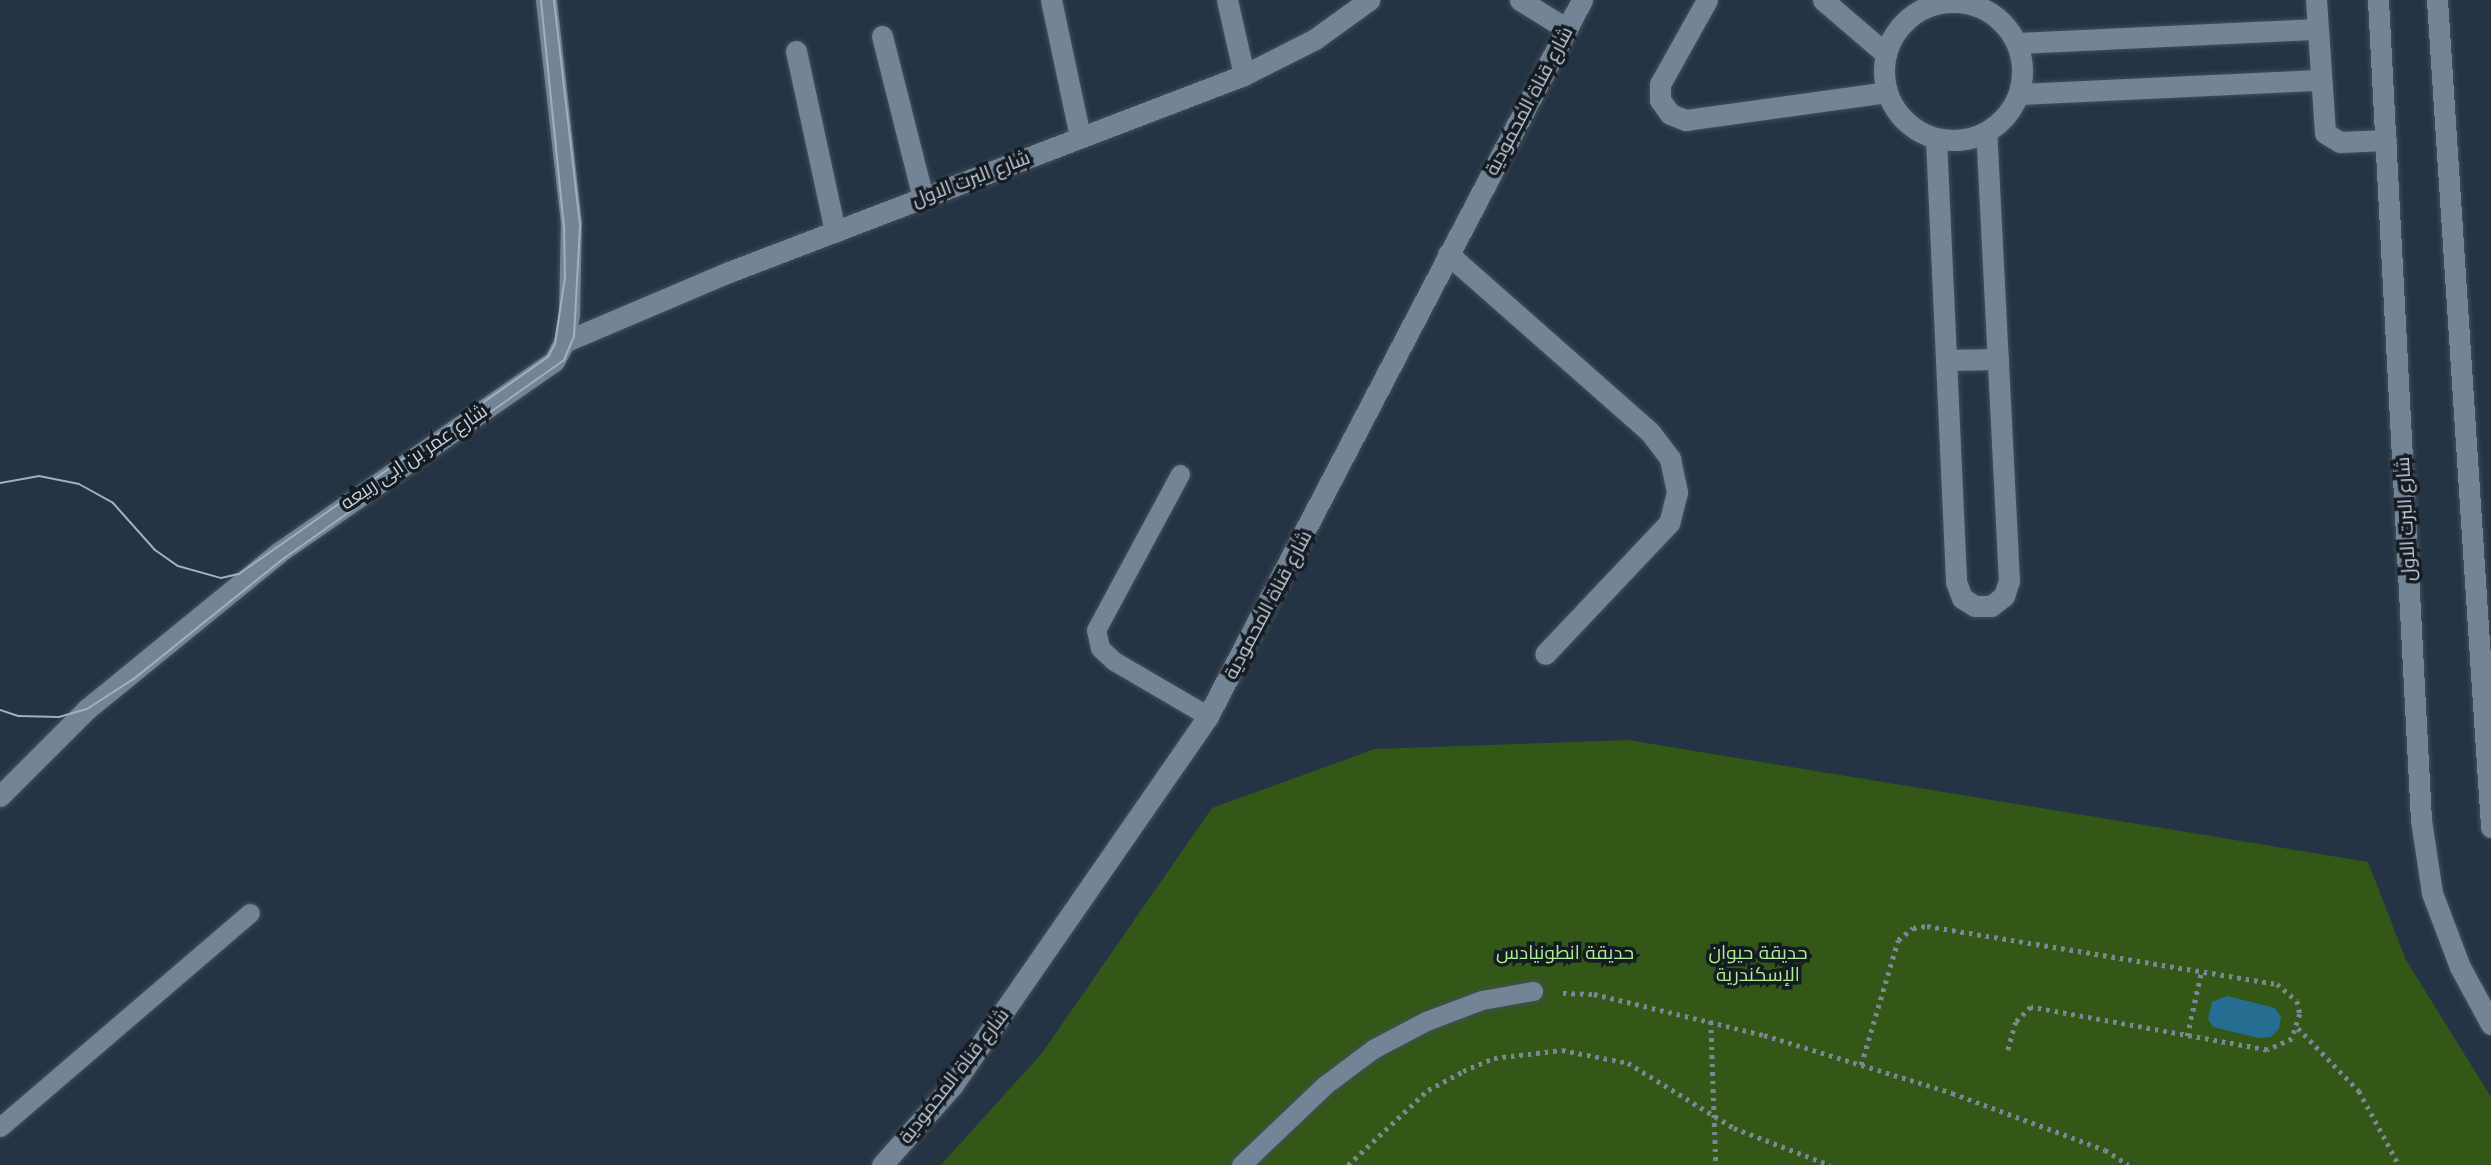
<!DOCTYPE html>
<html>
<head>
<meta charset="utf-8">
<style>
	body { margin:0 }
	#map { position:relative; width:2491px; height:1165px; overflow:hidden; background:#253444; font-family:Inter,Cairo,sans-serif }
	div>[style] { position:absolute }
	.green>* { inset:0; background:#325717 }
	.water>* { inset:0; background:#256e91 }
	.path>* { height:4.5px; margin-top:-2.25px; transform-origin:0; background:repeating-linear-gradient(90deg,#7b8794 0 3.5px,transparent 0 8.5px) }
	.roads { filter:drop-shadow(0 0 2px #424f5c) drop-shadow(0 0 2px #424f5c) }
	.lane>* { height:19px; margin:-9.5px; padding:0 9.5px; transform-origin:9.5px; border-radius:9.5px; background:#738497 }
	.street>* { height:21px; margin:-10.5px; padding:0 10.5px; transform-origin:10.5px; border-radius:10.5px; background:#738497 }
	.street>.ring { margin:-10.5px; padding:0; box-sizing:content-box; background:none; border:21px solid #738497; border-radius:50% }
	.secondary>* { height:21px; margin:-10.5px; padding:0 10.5px; transform-origin:10.5px; border-radius:10.5px; background:#738497 }
	.tram>* { height:2px; margin:-1px; padding:0 1px; transform-origin:1px; border-radius:1px; background:#a4aeba }
	span { translate:-50% -50%; white-space:nowrap; text-align:center; line-height:1.15; -webkit-text-stroke:7px #141b22; paint-order:stroke }
	.street-label { font-size:19px; color:#cad3dd }
	.park-label { font-size:19px; color:#b0ed8b }
</style>
</head>
<body>
<div id="map">
	<div class="green">
		<i style="clip-path:polygon(1628px 740px,2368px 862px,2406px 960px,2491px 1097px,2491px 1165px,941px 1165px,1042px 1053px,1212px 808px,1375px 749px)"></i>
	</div>
	<div class="water">
		<i style="clip-path:polygon(2227px 996px,2275px 1008px,2281px 1017px,2279px 1029px,2271px 1037px,2259px 1038px,2213px 1027px,2208px 1019px,2212px 1002px)"></i>
	</div>
	<div class="path">
		<i style="left:1563px;top:993px;width:31px;rotate:2deg"></i>
		<i style="left:1594px;top:994px;width:175px;rotate:13.6deg"></i>
		<i style="left:1764px;top:1035px;width:197px;rotate:17.1deg"></i>
		<i style="left:1952px;top:1093px;width:163px;rotate:20.4deg"></i>
		<i style="left:2105px;top:1150px;width:28px;rotate:32deg"></i>
		<i style="left:1711px;top:1021px;width:144px;rotate:88deg"></i>
		<i style="left:2298px;top:1028px;width:88px;rotate:45.9deg"></i>
		<i style="left:2359px;top:1091px;width:84px;rotate:61.6deg"></i>
		<i style="left:2187px;top:1036px;width:65px;rotate:-77.5deg"></i>
		<i style="left:1861px;top:1065px;width:130px;rotate:-73.5deg"></i>
		<i style="left:1898px;top:940px;width:19px;rotate:-39deg"></i>
		<i style="left:1913px;top:928px;width:14px;rotate:-8deg"></i>
		<i style="left:1927px;top:926px;width:355px;rotate:9.4deg"></i>
		<i style="left:2277px;top:984px;width:26px;rotate:40deg"></i>
		<i style="left:2297px;top:1001px;width:13px;rotate:77deg"></i>
		<i style="left:2300px;top:1014px;width:26px;rotate:108deg"></i>
		<i style="left:2292px;top:1039px;width:27px;rotate:156deg"></i>
		<i style="left:2267px;top:1050px;width:240px;rotate:-169.7deg"></i>
		<i style="left:2031px;top:1007px;width:21px;rotate:135deg"></i>
		<i style="left:2016px;top:1022px;width:32px;rotate:106deg"></i>
		<i style="left:1348px;top:1165px;width:110px;rotate:-43.2deg"></i>
		<i style="left:1428px;top:1090px;width:40px;rotate:-28deg"></i>
		<i style="left:1463px;top:1071px;width:34px;rotate:-23deg"></i>
		<i style="left:1494px;top:1058px;width:68px;rotate:-6.7deg"></i>
		<i style="left:1562px;top:1050px;width:67px;rotate:11.1deg"></i>
		<i style="left:1628px;top:1063px;width:124px;rotate:31.5deg"></i>
		<i style="left:1734px;top:1128px;width:103px;rotate:21.1deg"></i>
	</div>
	<div class="roads">
		<div class="lane">
			<i style="left:1180px;top:474px;width:177px;rotate:118.3deg"></i>
			<i style="left:1096px;top:630px;width:18px;rotate:77deg"></i>
			<i style="left:1100px;top:648px;width:19px;rotate:43deg"></i>
			<i style="left:1114px;top:661px;width:109px;rotate:30.3deg"></i>
			<i style="left:0;top:1127px;width:329px;rotate:-40.6deg"></i>
			<i style="left:1241px;top:1165px;width:116px;rotate:-43.6deg"></i>
			<i style="left:1325px;top:1085px;width:60px;rotate:-36.9deg"></i>
			<i style="left:1373px;top:1049px;width:60px;rotate:-27.8deg"></i>
			<i style="left:1426px;top:1021px;width:60px;rotate:-20.6deg"></i>
			<i style="left:1482px;top:1000px;width:52px;rotate:-10deg"></i>
		</div>
		<div class="street">
			<i style="left:1051px;top:0;width:140px;rotate:78deg"></i>
			<i style="left:1227px;top:0;width:77px;rotate:77.2deg"></i>
			<i style="left:1520px;top:0;width:55px;rotate:31.7deg"></i>
			<i style="left:1707px;top:0;width:96px;rotate:119.2deg"></i>
			<i style="left:1660px;top:84px;width:16px;rotate:90deg"></i>
			<i style="left:1660px;top:100px;width:17px;rotate:54deg"></i>
			<i style="left:1670px;top:114px;width:17px;rotate:21deg"></i>
			<i style="left:1686px;top:120px;width:203px;rotate:-7.9deg"></i>
			<i style="left:1823px;top:0;width:83px;rotate:40.6deg"></i>
			<i style="left:2316px;top:0;width:133px;rotate:86.1deg"></i>
			<i style="left:2325px;top:133px;width:17px;rotate:31deg"></i>
			<i style="left:2340px;top:142px;width:46px;rotate:-2.5deg"></i>
			<i class="ring" style="left:1884px;top:2px;width:117px;height:117px"></i>
			<i style="left:882px;top:36px;width:167px;rotate:75.8deg"></i>
			<i style="left:2018px;top:43px;width:300px;rotate:-2.7deg"></i>
			<i style="left:796px;top:51px;width:185px;rotate:77.8deg"></i>
			<i style="left:2020px;top:94px;width:300px;rotate:-2.7deg"></i>
			<i style="left:1936px;top:139px;width:443px;rotate:87.4deg"></i>
			<i style="left:1956px;top:582px;width:17px;rotate:69deg"></i>
			<i style="left:1962px;top:598px;width:15px;rotate:32deg"></i>
			<i style="left:1975px;top:606px;width:16px"></i>
			<i style="left:1991px;top:606px;width:16px;rotate:-38deg"></i>
			<i style="left:2004px;top:596px;width:16px;rotate:-72deg"></i>
			<i style="left:2009px;top:581px;width:449px;rotate:-92.9deg"></i>
			<i style="left:1448px;top:254px;width:269px;rotate:41.4deg"></i>
			<i style="left:1650px;top:432px;width:34px;rotate:53deg"></i>
			<i style="left:1670px;top:459px;width:34px;rotate:78deg"></i>
			<i style="left:1677px;top:492px;width:32px;rotate:104deg"></i>
			<i style="left:1669px;top:523px;width:180px;rotate:133.4deg"></i>
			<i style="left:564px;top:342px;width:179px;rotate:-23deg"></i>
			<i style="left:729px;top:272px;width:551px;rotate:-20.93deg"></i>
			<i style="left:1244px;top:75px;width:80px;rotate:-26.9deg"></i>
			<i style="left:1315px;top:39px;width:67px;rotate:-35.8deg"></i>
			<i style="left:1946px;top:360px;width:52px;rotate:-1.1deg"></i>
			<i style="left:0;top:796px;width:123px;rotate:-45deg"></i>
			<i style="left:87px;top:709px;width:247px;rotate:-39.2deg"></i>
			<i style="left:278px;top:553px;width:336px;rotate:-34.8deg"></i>
			<i style="left:554px;top:361px;width:21px;rotate:-62deg"></i>
			<i style="left:564px;top:342px;width:27px;rotate:-80deg"></i>
			<i style="left:569px;top:315px;width:92px;rotate:-88.8deg"></i>
			<i style="left:571px;top:223px;width:224px;rotate:-96.4deg"></i>
		</div>
		<div class="secondary">
			<i style="left:2378px;top:0;width:821px;rotate:87deg"></i>
			<i style="left:2421px;top:820px;width:74px;rotate:81.4deg"></i>
			<i style="left:2432px;top:893px;width:79px;rotate:69.3deg"></i>
			<i style="left:2460px;top:967px;width:65px;rotate:61.5deg"></i>
			<i style="left:2437px;top:0;width:829px;rotate:86.26deg"></i>
			<i style="left:882px;top:1165px;width:106px;rotate:-48.5deg"></i>
			<i style="left:952px;top:1086px;width:450px;rotate:-55.3deg"></i>
			<i style="left:1208px;top:716px;width:808px;rotate:-62.42deg"></i>
		</div>
	</div>
	<div class="tram">
		<i style="left:0;top:483px;width:40px;rotate:-10deg"></i>
		<i style="left:39px;top:476px;width:41px;rotate:11.3deg"></i>
		<i style="left:79px;top:484px;width:39px;rotate:29deg"></i>
		<i style="left:113px;top:503px;width:63px;rotate:48.2deg"></i>
		<i style="left:155px;top:550px;width:28px;rotate:35deg"></i>
		<i style="left:178px;top:566px;width:45px;rotate:15.6deg"></i>
		<i style="left:221px;top:578px;width:18px;rotate:-13deg"></i>
		<i style="left:239px;top:574px;width:378px;rotate:-35.1deg"></i>
		<i style="left:548px;top:357px;width:15px;rotate:-62deg"></i>
		<i style="left:555px;top:344px;width:68px;rotate:-81.5deg"></i>
		<i style="left:565px;top:277px;width:50px;rotate:-91.1deg"></i>
		<i style="left:564px;top:227px;width:228px;rotate:-95.8deg"></i>
		<i style="left:0;top:710px;width:20px;rotate:18deg"></i>
		<i style="left:19px;top:716px;width:40px;rotate:1.4deg"></i>
		<i style="left:59px;top:717px;width:29px;rotate:-16deg"></i>
		<i style="left:87px;top:709px;width:57px;rotate:-32.9deg"></i>
		<i style="left:135px;top:678px;width:190px;rotate:-38.8deg"></i>
		<i style="left:283px;top:559px;width:344px;rotate:-35.3deg"></i>
		<i style="left:564px;top:360px;width:25px;rotate:-67deg"></i>
		<i style="left:574px;top:337px;width:112px;rotate:-86.9deg"></i>
		<i style="left:580px;top:225px;width:226px;rotate:-96.6deg"></i>
	</div>
	<div class="street-label">
		<span style="left:1529px;top:101px;rotate:-62deg">شارع قناة المحمودية</span>
		<span style="left:971px;top:179px;rotate:-21deg">شارع البرت الاول</span>
		<span style="left:414px;top:457px;rotate:-34deg">شارع عمر بن ابى ربيعه</span>
		<span style="left:2406px;top:519px;rotate:-93deg">شارع البرت الاول</span>
		<span style="left:1268px;top:605px;rotate:-62deg">شارع قناة المحمودية</span>
		<span style="left:954px;top:1076px;rotate:-52deg">شارع قناة المحمودية</span>
	</div>
	<div class="park-label">
		<span style="left:1565px;top:953px">حديقة انطونيادس</span>
		<span style="left:1758px;top:964px">حديقة حيوان<br>الإسكندرية</span>
	</div>
</div>
</body>
</html>
